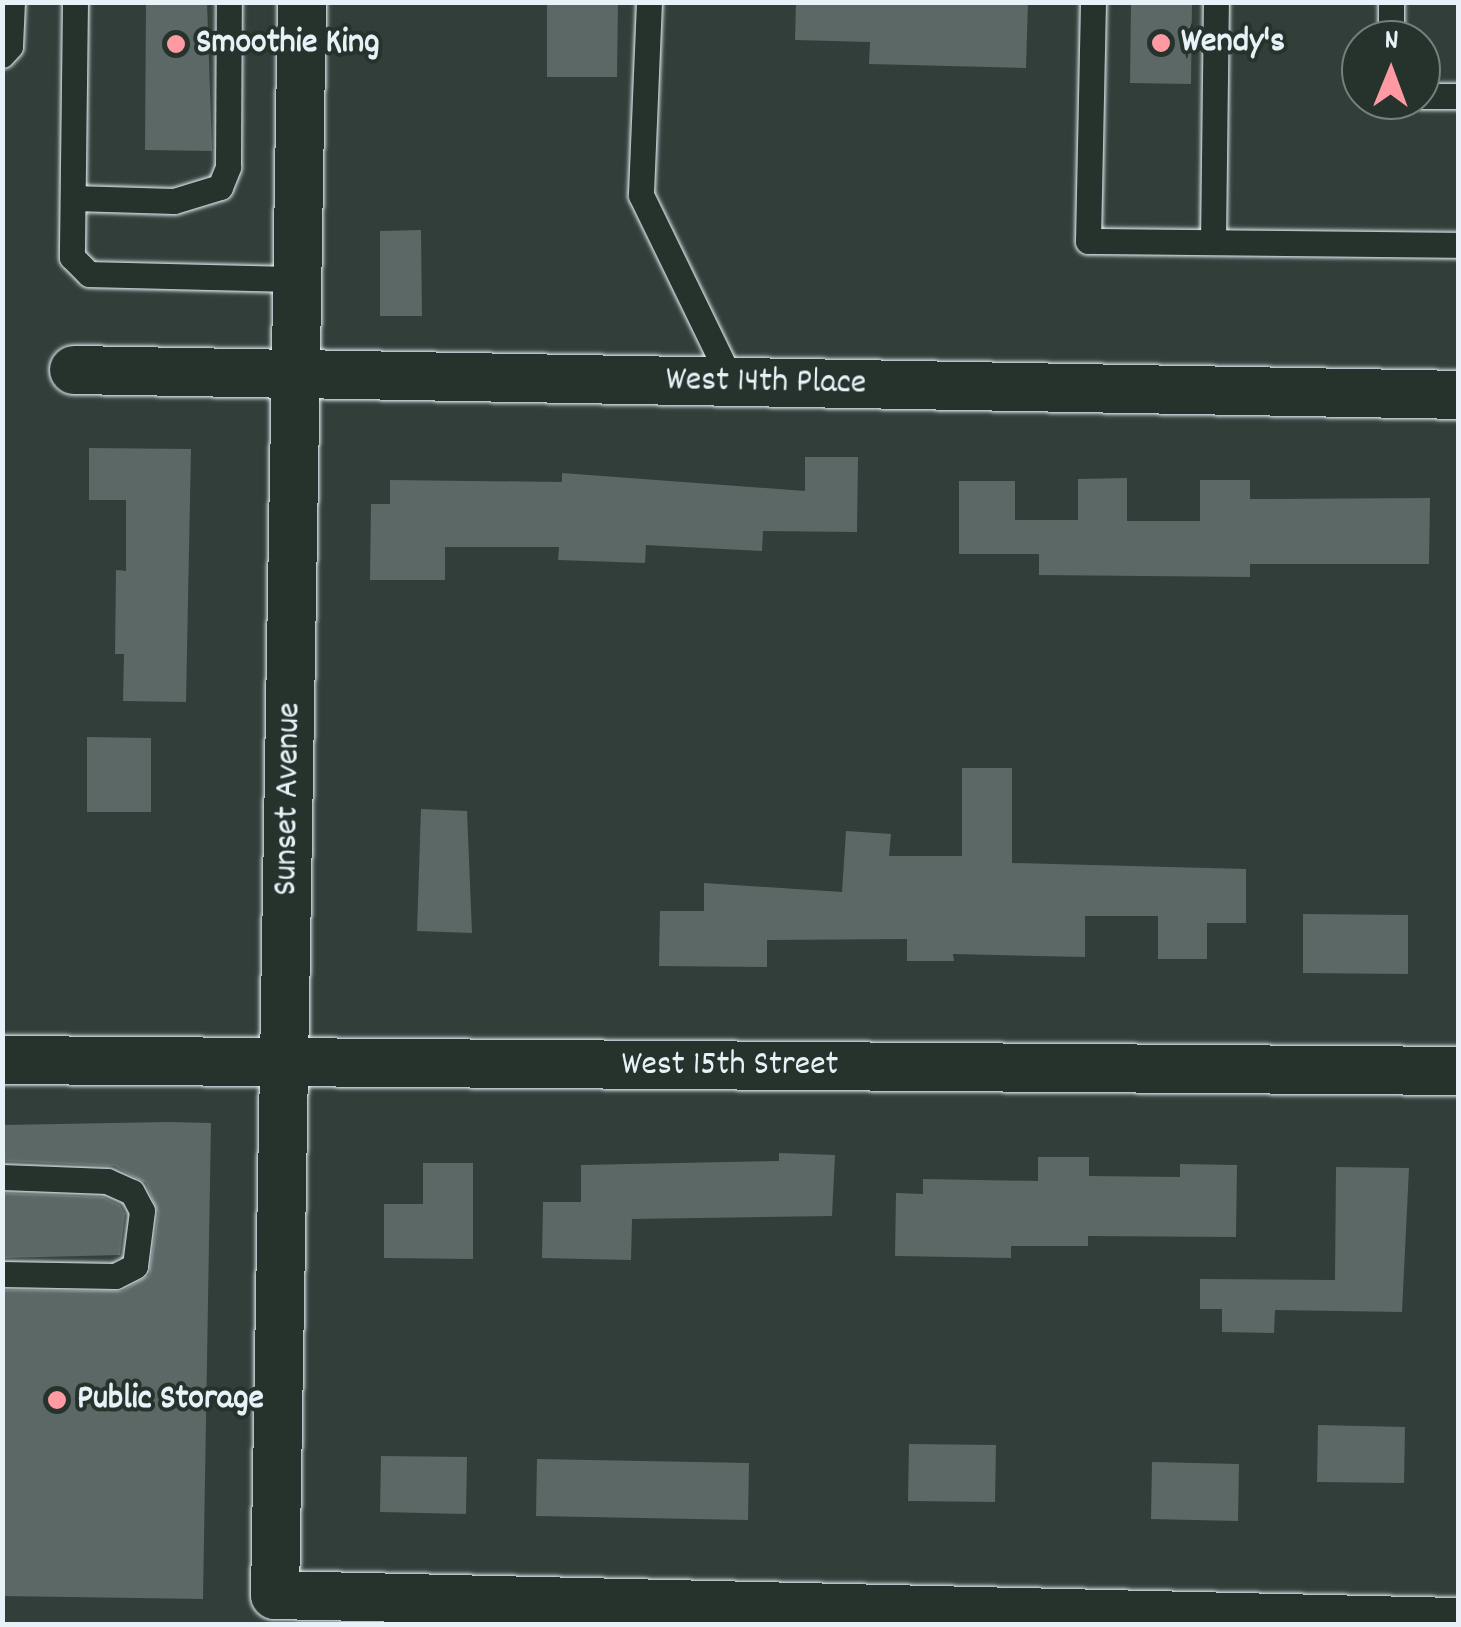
<!DOCTYPE html>
<html>
<head>
<meta charset="utf-8">
<style>
	body { margin:0 }
	#map { position:relative; width:1461px; height:1627px; overflow:hidden; background:#323e39; font-family:Dekko,sans-serif }
	div>[style] { position:absolute }
	.building>* { inset:0; background:#5c6865 }
	.roads { filter:drop-shadow(0 0 2px #e8f1f8) drop-shadow(0 0 2px #e8f1f8) }
	.lane>* { height:25px; margin:-12.5px; padding:0 12.5px; transform-origin:12.5px; border-radius:12.5px; background:#26332d }
	.street>* { height:48px; margin:-24px; padding:0 24px; transform-origin:24px; border-radius:24px; background:#26332d }
	.dots>* { width:28px; height:28px; translate:-50% -50%; box-sizing:border-box; border:5px solid #26332d; border-radius:50% }
	span { translate:-50% -50%; white-space:nowrap; text-align:center; line-height:1.15; -webkit-text-stroke:8px #26332d; paint-order:stroke }
	.poi-label { font-size:35px; color:#e8f1f8; font-weight:700 }
	.left { translate:0 -50%; text-align:left }
	.street-label { font-size:35px; color:#e8f1f8 }
	.frame { position:absolute; inset:0; border:5px solid #e8f1f8; pointer-events:none }
	.north { position:absolute; left:1341px; top:20px; width:100px; height:100px; box-sizing:border-box; background:#26332d; border:2px solid #747f7e; border-radius:50%; rotate:1deg; font-size:28px; font-weight:700; line-height:40px; text-align:center; color:#e8f1f8 }
	.north::after { content:''; display:block; margin:auto; width:35px; height:45px; background:#ff9aa2; clip-path:polygon(50% 0,100% 100%,50% 72%,0 100%) }
</style>
</head>
<body>
<div id="map">
	<div class="building">
		<i style="clip-path:polygon(146px 2px,207px 2px,212px 151px,145px 150px)"></i>
		<i style="clip-path:polygon(547px 2px,618px 2px,617px 77px,547px 77px)"></i>
		<i style="clip-path:polygon(796px 2px,1028px 2px,1026px 68px,869px 64px,870px 42px,795px 40px)"></i>
		<i style="clip-path:polygon(1131px 2px,1192px 2px,1191px 84px,1130px 83px)"></i>
		<i style="clip-path:polygon(421px 230px,422px 316px,380px 316px,380px 231px)"></i>
		<i style="clip-path:polygon(89px 448px,191px 449px,186px 702px,123px 701px,124px 654px,115px 654px,116px 570px,126px 571px,126px 500px,89px 500px)"></i>
		<i style="clip-path:polygon(805px 457px,858px 457px,857px 532px,763px 531px,762px 551px,646px 545px,645px 563px,558px 560px,559px 547px,445px 547px,445px 580px,370px 580px,371px 504px,390px 504px,390px 480px,562px 482px,562px 473px,805px 491px)"></i>
		<i style="clip-path:polygon(1127px 478px,1127px 521px,1200px 521px,1200px 480px,1250px 480px,1250px 499px,1430px 498px,1429px 564px,1250px 564px,1250px 577px,1039px 575px,1039px 554px,959px 554px,959px 481px,1015px 481px,1015px 520px,1078px 520px,1078px 479px)"></i>
		<i style="clip-path:polygon(87px 737px,151px 738px,151px 812px,87px 812px)"></i>
		<i style="clip-path:polygon(962px 768px,1012px 768px,1012px 863px,1246px 869px,1246px 923px,1207px 923px,1207px 959px,1158px 959px,1158px 916px,1085px 916px,1085px 957px,953px 954px,954px 961px,907px 961px,907px 939px,767px 940px,767px 967px,659px 966px,660px 911px,704px 911px,704px 883px,842px 892px,846px 831px,891px 834px,889px 856px,962px 856px)"></i>
		<i style="clip-path:polygon(421px 809px,467px 811px,472px 933px,417px 931px)"></i>
		<i style="clip-path:polygon(1303px 914px,1408px 915px,1408px 974px,1303px 973px)"></i>
		<i style="clip-path:polygon(169px 1122px,211px 1123px,203px 1599px,2px 1596px,2px 1290px,122px 1291px,149px 1275px,158px 1213px,146px 1183px,114px 1166px,2px 1161px,2px 1125px)"></i>
		<i style="clip-path:polygon(779px 1153px,835px 1155px,832px 1216px,632px 1219px,631px 1260px,542px 1258px,543px 1202px,581px 1202px,581px 1165px,779px 1161px)"></i>
		<i style="clip-path:polygon(1038px 1157px,1089px 1157px,1089px 1176px,1180px 1177px,1180px 1164px,1237px 1165px,1236px 1237px,1088px 1236px,1088px 1246px,1011px 1246px,1011px 1258px,895px 1256px,896px 1193px,923px 1194px,923px 1179px,1038px 1181px)"></i>
		<i style="clip-path:polygon(423px 1163px,473px 1163px,473px 1259px,384px 1258px,384px 1204px,423px 1204px)"></i>
		<i style="clip-path:polygon(1336px 1167px,1409px 1168px,1402px 1312px,1275px 1310px,1274px 1333px,1222px 1332px,1222px 1309px,1200px 1309px,1200px 1279px,1335px 1280px)"></i>
		<i style="clip-path:polygon(2px 1193px,103px 1197px,120px 1205px,125px 1214px,120px 1255px,2px 1258px)"></i>
		<i style="clip-path:polygon(1318px 1425px,1405px 1427px,1404px 1483px,1317px 1482px)"></i>
		<i style="clip-path:polygon(909px 1444px,996px 1445px,995px 1502px,908px 1501px)"></i>
		<i style="clip-path:polygon(381px 1456px,467px 1457px,466px 1514px,380px 1512px)"></i>
		<i style="clip-path:polygon(537px 1459px,749px 1463px,748px 1520px,536px 1516px)"></i>
		<i style="clip-path:polygon(1152px 1462px,1239px 1464px,1238px 1521px,1151px 1519px)"></i>
	</div>
	<div class="roads">
		<div class="lane">
			<i style="left:75px;top:2px;width:255px;rotate:90.7deg"></i>
			<i style="left:72px;top:257px;width:24px;rotate:45deg"></i>
			<i style="left:89px;top:274px;width:210px;rotate:1.4deg"></i>
			<i style="left:649px;top:2px;width:193px;rotate:92.4deg"></i>
			<i style="left:641px;top:195px;width:208px;rotate:64.1deg"></i>
			<i style="left:1093px;top:2px;width:239px;rotate:91.2deg"></i>
			<i style="left:1088px;top:241px;width:370px;rotate:0.6deg"></i>
			<i style="left:1391px;top:40px;width:38px;rotate:-90deg"></i>
			<i style="left:2px;top:55px;width:12px;rotate:-48deg"></i>
			<i style="left:10px;top:46px;width:44px;rotate:-87.4deg"></i>
			<i style="left:1421px;top:96px;width:37px"></i>
			<i style="left:73px;top:198px;width:101px;rotate:1.7deg"></i>
			<i style="left:174px;top:201px;width:48px;rotate:-16.9deg"></i>
			<i style="left:220px;top:187px;width:22px;rotate:-68deg"></i>
			<i style="left:228px;top:167px;width:165px;rotate:-89.7deg"></i>
			<i style="left:1213px;top:242px;width:240px;rotate:-89.3deg"></i>
			<i style="left:2px;top:1177px;width:105px;rotate:2.2deg"></i>
			<i style="left:107px;top:1181px;width:27px;rotate:24deg"></i>
			<i style="left:132px;top:1192px;width:21px;rotate:62deg"></i>
			<i style="left:142px;top:1211px;width:55px;rotate:97.3deg"></i>
			<i style="left:135px;top:1266px;width:22px;rotate:153deg"></i>
			<i style="left:115px;top:1276px;width:113px;rotate:-179deg"></i>
		</div>
		<div class="street">
			<i style="left:302px;top:2px;width:1593px;rotate:90.97deg"></i>
			<i style="left:275px;top:1595px;width:1183px;rotate:1.31deg"></i>
			<i style="left:74px;top:370px;width:1384px;rotate:1.03deg"></i>
			<i style="left:2px;top:1060px;width:1456px;rotate:0.43deg"></i>
		</div>
	</div>
	<div class="dots">
		<i style="left:1161px;top:43px;background:#ff9aa2"></i>
		<i style="left:176px;top:44px;background:#ff9aa2"></i>
		<i style="left:57px;top:1400px;background:#ff9aa2"></i>
	</div>
	<div class="poi-label">
		<span class="left" style="left:1181px;top:43px">Wendy's</span>
		<span class="left" style="left:196px;top:44px">Smoothie King</span>
		<span class="left" style="left:77px;top:1400px">Public Storage</span>
	</div>
	<div class="street-label">
		<span style="left:766px;top:383px;rotate:1deg">West 14th Place</span>
		<span style="left:289px;top:799px;rotate:-89deg">Sunset Avenue</span>
		<span style="left:730px;top:1066px">West 15th Street</span>
	</div>
	<div class="frame"></div>
	<div class="north">N</div>
</div>
</body>
</html>
